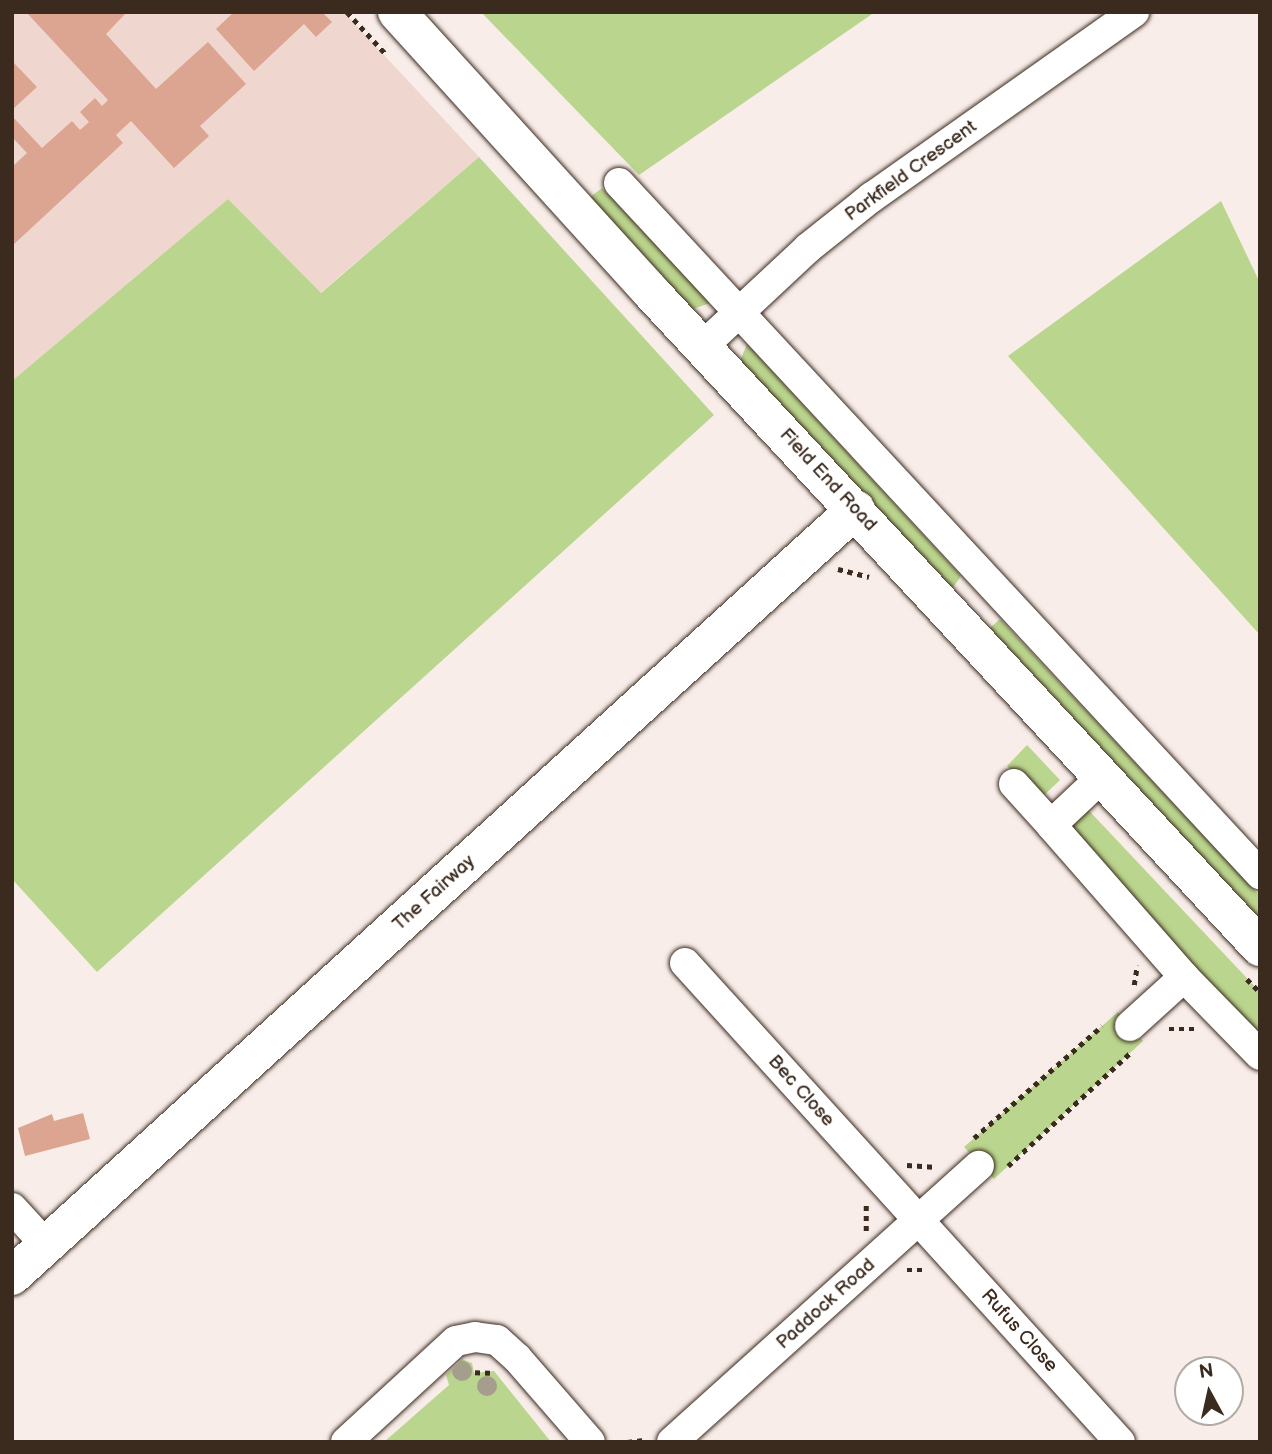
<!DOCTYPE html>
<html>
<head>
<meta charset="utf-8">
<style>
	body { margin:0 }
	#map { position:relative; width:1272px; height:1454px; overflow:hidden; background:#f8ede9; font-family:"Balsamiq Sans",sans-serif }
	div>[style] { position:absolute }
	.built>* { inset:0; background:#efd7cf }
	.green>* { inset:0; background:#bad58d }
	.building>* { inset:0; background:#dba591 }
	.path>* { height:4.5px; margin-top:-2.25px; transform-origin:0; background:repeating-linear-gradient(90deg,#3b2a1e 0 5px,transparent 0 10px) }
	.roads { filter:drop-shadow(0 0 2px #3b2a1e) drop-shadow(0 0 2px #3b2a1e) }
	.street>* { height:30px; margin:-15px; padding:0 15px; transform-origin:15px; border-radius:15px; background:#fff }
	.secondary>* { height:38px; margin:-19px; padding:0 19px; transform-origin:19px; border-radius:19px; background:#fff }
	.trees>* { width:20px; height:20px; margin:-10px; border-radius:50%; background:#a59e8c }
	span { translate:-50% -50%; white-space:nowrap; text-align:center; line-height:1.15; -webkit-text-stroke:7px #fff; paint-order:stroke }
	.street-label { font-size:19px; color:#3b2a1e }
	.frame { position:absolute; inset:0; border:14px solid #3b2a1e; pointer-events:none }
	.north { position:absolute; left:1174px; top:1356px; width:70px; height:70px; box-sizing:border-box; background:#fff; border:2px solid #b1aaa5; border-radius:50%; rotate:352deg; font-size:19px; font-weight:700; line-height:28px; text-align:center; color:#3b2a1e }
	.north::after { content:''; display:block; margin:auto; width:24px; height:32px; background:#3b2a1e; clip-path:polygon(50% 0,100% 100%,50% 72%,0 100%) }
</style>
</head>
<body>
<div id="map">
	<div class="built">
		<i style="clip-path:polygon(12px 12px,344px 12px,479px 157px,320px 293px,228px 199px,12px 381px)"></i>
	</div>
	<div class="green">
		<i style="clip-path:polygon(481px 12px,875px 12px,639px 175px)"></i>
		<i style="clip-path:polygon(479px 157px,714px 415px,97px 972px,12px 879px,12px 381px,228px 199px,321px 293px)"></i>
		<i style="clip-path:polygon(602px 188px,710px 303px,693px 309px,589px 198px)"></i>
		<i style="clip-path:polygon(1221px 201px,1260px 283px,1260px 635px,1008px 356px)"></i>
		<i style="clip-path:polygon(747px 344px,961px 576px,952px 589px,740px 361px)"></i>
		<i style="clip-path:polygon(1000px 619px,1260px 896px,1260px 920px,990px 628px)"></i>
		<i style="clip-path:polygon(1027px 745px,1060px 780px,1039px 800px,1007px 766px)"></i>
		<i style="clip-path:polygon(1078px 799px,1260px 992px,1260px 1055px,1051px 825px)"></i>
		<i style="clip-path:polygon(1118px 1012px,1143px 1041px,994px 1179px,964px 1147px)"></i>
		<i style="clip-path:polygon(462px 1359px,472px 1363px,474px 1373px,494px 1371px,551px 1442px,384px 1442px,449px 1385px,446px 1375px)"></i>
	</div>
	<div class="building">
		<i style="clip-path:polygon(26px 12px,127px 12px,106px 34px,156px 89px,208px 42px,246px 84px,200px 126px,209px 136px,174px 168px,131px 121px,116px 135px,123px 143px,12px 246px,12px 167px,27px 153px,12px 137px,12px 116px,42px 148px,72px 121px,80px 130px,89px 122px,80px 112px,95px 98px,102px 106px,108px 100px)"></i>
		<i style="clip-path:polygon(234px 12px,322px 12px,332px 22px,316px 37px,304px 24px,254px 71px,216px 29px)"></i>
		<i style="clip-path:polygon(12px 61px,37px 87px,12px 110px)"></i>
		<i style="clip-path:polygon(83px 1113px,90px 1139px,25px 1156px,18px 1128px,52px 1114px,54px 1121px)"></i>
	</div>
	<div class="path">
		<i style="left:347px;top:12px;width:56px;rotate:47.2deg"></i>
		<i style="left:838px;top:569px;width:32px;rotate:14deg"></i>
		<i style="left:1247px;top:979px;width:18px;rotate:45deg"></i>
		<i style="left:1134px;top:985px;width:20px;rotate:-81deg"></i>
		<i style="left:1169px;top:1029px;width:26px"></i>
		<i style="left:974px;top:1138px;width:170px;rotate:-41.2deg"></i>
		<i style="left:907px;top:1165px;width:26px;rotate:4deg"></i>
		<i style="left:1008px;top:1166px;width:166px;rotate:-42.8deg"></i>
		<i style="left:866px;top:1231px;width:26px;rotate:-90deg"></i>
		<i style="left:907px;top:1270px;width:19px"></i>
		<i style="left:465px;top:1372px;width:25px;rotate:2deg"></i>
		<i style="left:627px;top:1442px;width:17px;rotate:-7deg"></i>
	</div>
	<div class="roads">
		<div class="street">
			<i style="left:619px;top:183px;width:943px;rotate:47.15deg"></i>
			<i style="left:702px;top:347px;width:145px;rotate:-43deg"></i>
			<i style="left:808px;top:248px;width:82px;rotate:-38.6deg"></i>
			<i style="left:872px;top:197px;width:321px;rotate:-35.2deg"></i>
			<i style="left:1102px;top:777px;width:70px;rotate:136.7deg"></i>
			<i style="left:1051px;top:825px;width:202px;rotate:48.8deg"></i>
			<i style="left:1184px;top:977px;width:109px;rotate:45.7deg"></i>
			<i style="left:1014px;top:784px;width:55px;rotate:47.9deg"></i>
			<i style="left:685px;top:963px;width:647px;rotate:47.76deg"></i>
			<i style="left:1130px;top:1026px;width:73px;rotate:-42.2deg"></i>
			<i style="left:12px;top:1208px;width:50px;rotate:47.4deg"></i>
			<i style="left:346px;top:1442px;width:149px;rotate:-42.6deg"></i>
			<i style="left:456px;top:1341px;width:19px;rotate:-12deg"></i>
			<i style="left:475px;top:1337px;width:22px;rotate:8deg"></i>
			<i style="left:497px;top:1340px;width:27px;rotate:42deg"></i>
			<i style="left:517px;top:1358px;width:111px;rotate:49deg"></i>
			<i style="left:672px;top:1442px;width:413px;rotate:-42deg"></i>
		</div>
		<div class="secondary">
			<i style="left:397px;top:12px;width:377px;rotate:47.8deg"></i>
			<i style="left:650px;top:291px;width:896px;rotate:47.08deg"></i>
			<i style="left:12px;top:1276px;width:1140px;rotate:-42.26deg"></i>
		</div>
	</div>
	<div class="trees">
		<i style="left:462px;top:1371px"></i>
		<i style="left:487px;top:1386px"></i>
	</div>
	<div class="street-label">
		<span style="left:911px;top:171px;rotate:-36deg">Parkfield Crescent</span>
		<span style="left:828px;top:480px;rotate:47deg">Field End Road</span>
		<span style="left:434px;top:893px;rotate:-42deg">The Fairway</span>
		<span style="left:801px;top:1091px;rotate:48deg">Bec Close</span>
		<span style="left:826px;top:1304px;rotate:-42deg">Paddock Road</span>
		<span style="left:1019px;top:1331px;rotate:48deg">Rufus Close</span>
	</div>
	<div class="frame"></div>
	<div class="north">N</div>
</div>
</body>
</html>
